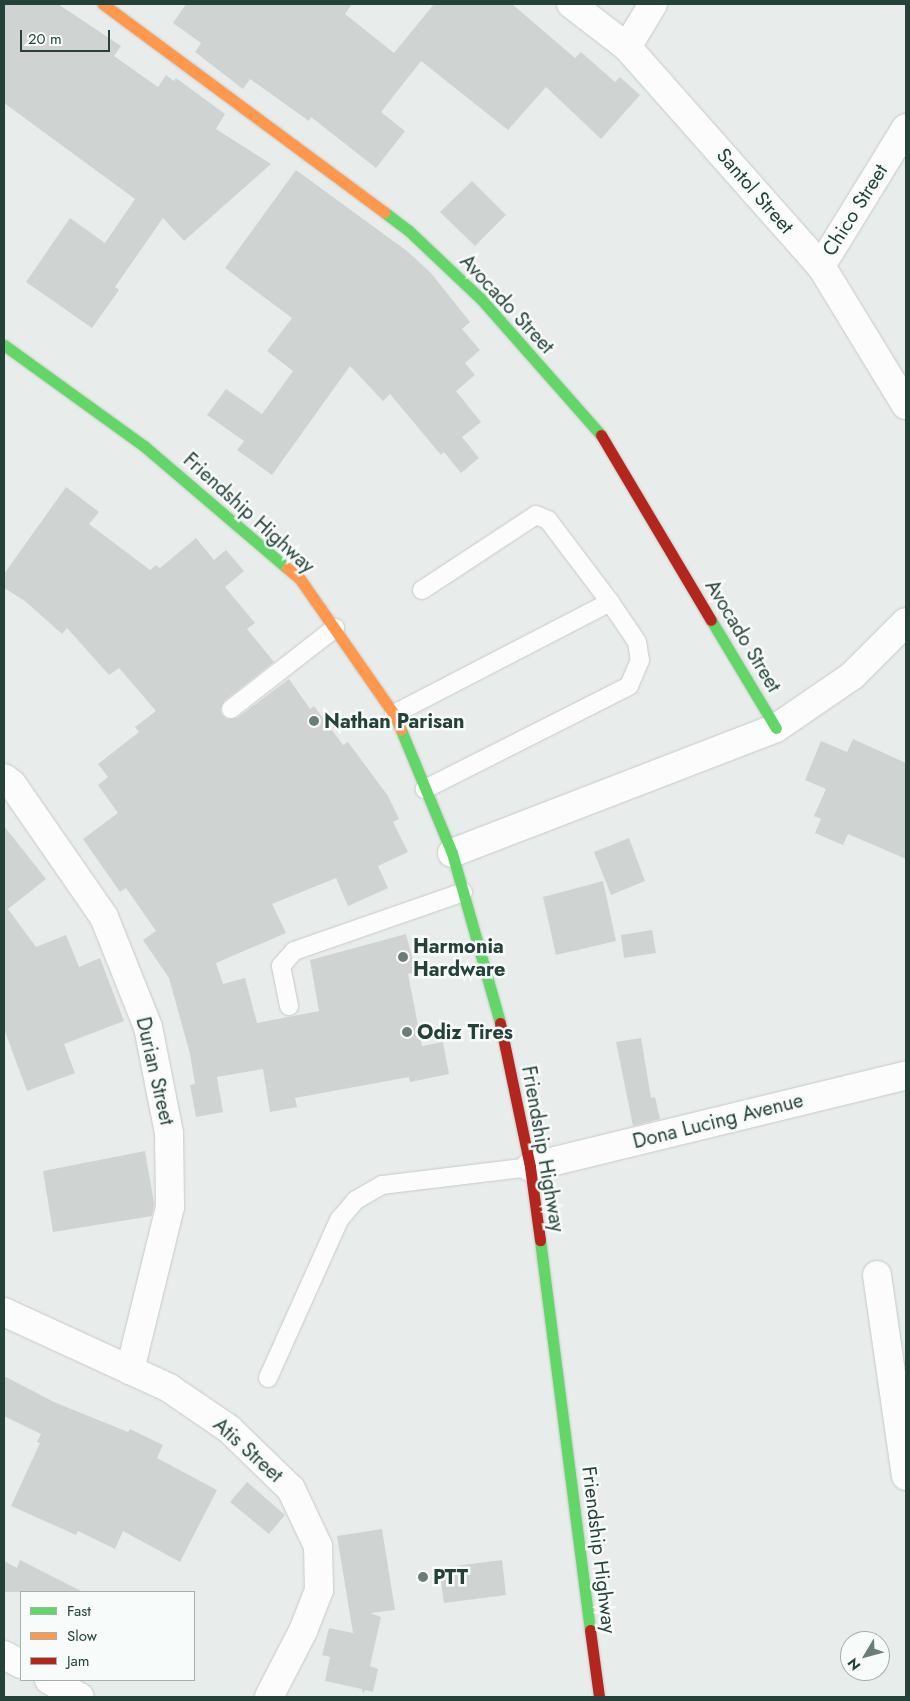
<!DOCTYPE html>
<html>
<head>
<meta charset="utf-8">
<style>
	body { margin:0 }
	#map { position:relative; width:910px; height:1701px; overflow:hidden; background:#e8edeb; font-family:Jost,sans-serif }
	div>[style] { position:absolute }
	.building>* { inset:0; background:#cfd4d2 }
	.roads { filter:drop-shadow(0 0 1px #c5cac8) drop-shadow(0 0 1px #c5cac8) }
	.lane>* { height:18px; margin:-9px; padding:0 9px; transform-origin:9px; border-radius:9px; background:#fcfcfc }
	.street>* { height:28px; margin:-14px; padding:0 14px; transform-origin:14px; border-radius:14px; background:#fcfcfc }
	.fast>* { height:11px; margin:-5.5px; padding:0 5.5px; transform-origin:5.5px; border-radius:5.5px; background:#63d668 }
	.slow>* { height:11px; margin:-5.5px; padding:0 5.5px; transform-origin:5.5px; border-radius:5.5px; background:#ff974d }
	.jam>* { height:11px; margin:-5.5px; padding:0 5.5px; transform-origin:5.5px; border-radius:5.5px; background:#b3261e }
	.dots>* { width:14px; height:14px; translate:-50% -50%; box-sizing:border-box; border:2px solid #f7fbf9; border-radius:50% }
	span { translate:-50% -50%; white-space:nowrap; text-align:center; line-height:1.15; -webkit-text-stroke:5px #f7fbf9; paint-order:stroke }
	.street-label { font-size:20px; color:#24423a }
	.poi-label { font-size:20px; color:#24423a; font-weight:700 }
	.left { translate:0 -50%; text-align:left }
	.frame { position:absolute; inset:0; border:5px solid #24423a; pointer-events:none }
	.legend { position:absolute; left:20px; top:1591px; width:175px; height:90px; box-sizing:border-box; background:#f7fbf9; border:1px solid #a3b1ad; margin:0; padding:6px 9px; list-style:none; font-size:15px; color:#24423a }
	.legend li { display:flex; align-items:center; gap:10px; height:25px }
	.legend b { width:25px; border:1px solid #a3b1ad }
	.north { position:absolute; left:840px; top:1631px; width:50px; height:50px; box-sizing:border-box; background:#f7fbf9; border:1px solid #a3b1ad; border-radius:50%; rotate:233deg; font-size:14px; font-weight:700; line-height:20px; text-align:center; color:#24423a }
	.north::after { content:''; display:block; margin:auto; width:18px; height:22px; background:#697e78; clip-path:polygon(50% 0,100% 100%,50% 72%,0 100%) }
	.scale { position:absolute; left:20px; top:30px; width:90px; height:22px; box-sizing:border-box; border:2px solid #24423a; border-top:0; padding-left:6px; font-size:15px; line-height:18px; white-space:nowrap; color:#24423a; -webkit-text-stroke:4px #f7fbf9; paint-order:stroke }
</style>
</head>
<body>
<div id="map">
	<div class="building">
		<i style="clip-path:polygon(4px 4px,58px 4px,121px 46px,114px 56px,158px 87px,166px 75px,174px 81px,176px 78px,225px 114px,216px 129px,271px 164px,184px 241px,163px 218px,115px 287px,119px 290px,92px 328px,26px 282px,70px 218px,105px 243px,135px 199px,4px 103px)"></i>
		<i style="clip-path:polygon(186px 4px,352px 4px,345px 14px,394px 53px,434px 4px,512px 4px,575px 58px,581px 52px,615px 82px,620px 77px,640px 95px,601px 139px,546px 87px,508px 130px,421px 61px,381px 112px,405px 131px,376px 168px,311px 117px,309px 121px,250px 79px,243px 89px,195px 52px,201px 43px,173px 23px)"></i>
		<i style="clip-path:polygon(296px 170px,407px 251px,431px 273px,470px 322px,462px 329px,480px 350px,465px 363px,475px 375px,456px 391px,481px 422px,462px 437px,479px 458px,461px 473px,444px 452px,441px 455px,390px 394px,383px 401px,350px 366px,272px 475px,237px 450px,244px 441px,207px 415px,226px 389px,262px 414px,293px 371px,267px 351px,292px 318px,225px 268px)"></i>
		<i style="clip-path:polygon(472px 181px,506px 215px,475px 246px,440px 212px)"></i>
		<i style="clip-path:polygon(66px 487px,99px 512px,89px 524px,150px 570px,156px 565px,160px 568px,196px 538px,214px 560px,226px 550px,244px 571px,225px 587px,255px 623px,247px 629px,274px 662px,224px 701px,220px 710px,222px 715px,227px 719px,237px 718px,289px 679px,310px 709px,314px 706px,343px 745px,348px 742px,388px 796px,399px 819px,393px 822px,408px 852px,378px 866px,388px 888px,348px 906px,336px 878px,272px 904px,286px 933px,216px 963px,223px 984px,245px 978px,257px 1023px,319px 1011px,310px 960px,406px 934px,416px 972px,408px 974px,422px 1046px,443px 1042px,449px 1074px,410px 1082px,409px 1077px,295px 1098px,297px 1107px,270px 1112px,263px 1069px,217px 1077px,223px 1112px,196px 1117px,190px 1085px,195px 1084px,190px 1054px,169px 978px,143px 940px,156px 931px,126px 888px,120px 892px,83px 839px,118px 813px,98px 785px,108px 777px,98px 764px,139px 732px,135px 727px,156px 711px,119px 668px,109px 675px,67px 628px,62px 634px,25px 601px,4px 588px,4px 574px)"></i>
		<i style="clip-path:polygon(853px 739px,906px 763px,906px 859px,848px 834px,843px 845px,815px 833px,821px 819px,814px 816px,826px 789px,805px 780px,821px 741px,847px 752px)"></i>
		<i style="clip-path:polygon(4px 826px,46px 879px,8px 909px,36px 947px,66px 935px,79px 967px,100px 958px,124px 1021px,64px 1044px,75px 1073px,27px 1091px,4px 1029px)"></i>
		<i style="clip-path:polygon(629px 838px,645px 881px,611px 895px,594px 852px)"></i>
		<i style="clip-path:polygon(603px 881px,616px 941px,556px 955px,543px 897px)"></i>
		<i style="clip-path:polygon(652px 930px,656px 953px,624px 958px,621px 935px)"></i>
		<i style="clip-path:polygon(641px 1038px,651px 1098px,655px 1097px,660px 1119px,633px 1126px,616px 1042px)"></i>
		<i style="clip-path:polygon(145px 1151px,154px 1203px,152px 1216px,53px 1232px,43px 1171px)"></i>
		<i style="clip-path:polygon(4px 1376px,54px 1402px,128px 1432px,130px 1429px,163px 1445px,157px 1458px,217px 1490px,180px 1562px,123px 1531px,115px 1549px,78px 1531px,76px 1535px,11px 1506px,40px 1443px,37px 1442px,41px 1434px,4px 1416px)"></i>
		<i style="clip-path:polygon(247px 1482px,285px 1515px,269px 1534px,230px 1502px)"></i>
		<i style="clip-path:polygon(382px 1529px,395px 1610px,370px 1613px,381px 1617px,370px 1666px,378px 1669px,373px 1692px,365px 1690px,363px 1694px,362px 1689px,325px 1681px,330px 1657px,322px 1655px,329px 1628px,353px 1633px,337px 1536px)"></i>
		<i style="clip-path:polygon(20px 1560px,83px 1592px,4px 1592px,4px 1561px,17px 1568px)"></i>
		<i style="clip-path:polygon(502px 1560px,506px 1595px,444px 1603px,439px 1568px)"></i>
	</div>
	<div class="roads">
		<div class="lane">
			<i style="left:422px;top:590px;width:136px;rotate:-33.3deg"></i>
			<i style="left:536px;top:515px;width:13px;rotate:23deg"></i>
			<i style="left:548px;top:520px;width:103px;rotate:52.9deg"></i>
			<i style="left:231px;top:709px;width:132px;rotate:-37.9deg"></i>
			<i style="left:394px;top:714px;width:243px;rotate:-27.4deg"></i>
			<i style="left:610px;top:602px;width:48px;rotate:56deg"></i>
			<i style="left:637px;top:642px;width:18px;rotate:81deg"></i>
			<i style="left:640px;top:660px;width:28px;rotate:113deg"></i>
			<i style="left:629px;top:686px;width:229px;rotate:153.2deg"></i>
			<i style="left:289px;top:1006px;width:41px;rotate:-101.3deg"></i>
			<i style="left:281px;top:966px;width:20px;rotate:-49deg"></i>
			<i style="left:294px;top:951px;width:179px;rotate:-19.2deg"></i>
			<i style="left:268px;top:1378px;width:173px;rotate:-65.8deg"></i>
			<i style="left:339px;top:1220px;width:26px;rotate:-50deg"></i>
			<i style="left:356px;top:1200px;width:30px;rotate:-30deg"></i>
			<i style="left:382px;top:1185px;width:149px;rotate:-6.9deg"></i>
		</div>
		<div class="street">
			<i style="left:571px;top:4px;width:71px;rotate:37.5deg"></i>
			<i style="left:627px;top:47px;width:293px;rotate:48.5deg"></i>
			<i style="left:821px;top:266px;width:163px;rotate:58.6deg"></i>
			<i style="left:627px;top:47px;width:50px;rotate:-58.8deg"></i>
			<i style="left:821px;top:266px;width:162px;rotate:-58.4deg"></i>
			<i style="left:4px;top:778px;width:10px;rotate:37deg"></i>
			<i style="left:12px;top:784px;width:162px;rotate:55.3deg"></i>
			<i style="left:104px;top:917px;width:118px;rotate:68.2deg"></i>
			<i style="left:148px;top:1027px;width:108px;rotate:78.8deg"></i>
			<i style="left:169px;top:1133px;width:74px;rotate:89.2deg"></i>
			<i style="left:170px;top:1207px;width:168px;rotate:103.8deg"></i>
			<i style="left:452px;top:853px;width:347px;rotate:-21.1deg"></i>
			<i style="left:776px;top:728px;width:92px;rotate:-34.4deg"></i>
			<i style="left:852px;top:676px;width:76px;rotate:-45deg"></i>
			<i style="left:530px;top:1167px;width:387px;rotate:-13.7deg"></i>
			<i style="left:877px;top:1275px;width:203px;rotate:81.8deg"></i>
			<i style="left:4px;top:1312px;width:182px;rotate:24.7deg"></i>
			<i style="left:169px;top:1388px;width:73px;rotate:34.3deg"></i>
			<i style="left:229px;top:1429px;width:86px;rotate:44.1deg"></i>
			<i style="left:291px;top:1489px;width:63px;rotate:64.7deg"></i>
			<i style="left:318px;top:1546px;width:44px;rotate:88.7deg"></i>
			<i style="left:319px;top:1590px;width:44px;rotate:111.3deg"></i>
			<i style="left:303px;top:1631px;width:74px;rotate:117.3deg"></i>
			<i style="left:4px;top:1655px;width:19px;rotate:28deg"></i>
			<i style="left:49px;top:1680px;width:35px;rotate:29deg"></i>
		</div>
		<div class="fast">
			<i style="left:384px;top:212px;width:30px;rotate:37deg"></i>
			<i style="left:408px;top:230px;width:100px;rotate:43.4deg"></i>
			<i style="left:481px;top:299px;width:181px;rotate:48.6deg"></i>
			<i style="left:4px;top:345px;width:173px;rotate:35.8deg"></i>
			<i style="left:144px;top:446px;width:188px;rotate:40.5deg"></i>
			<i style="left:711px;top:620px;width:126px;rotate:59deg"></i>
			<i style="left:401px;top:730px;width:133px;rotate:67.5deg"></i>
			<i style="left:452px;top:853px;width:177px;rotate:74.2deg"></i>
			<i style="left:540px;top:1240px;width:393px;rotate:82.7deg"></i>
		</div>
		<div class="slow">
			<i style="left:103px;top:4px;width:350px;rotate:36.5deg"></i>
			<i style="left:287px;top:568px;width:17px;rotate:40deg"></i>
			<i style="left:300px;top:579px;width:165px;rotate:55.2deg"></i>
			<i style="left:394px;top:714px;width:17px;rotate:66deg"></i>
		</div>
		<div class="jam">
			<i style="left:601px;top:435px;width:215px;rotate:59.3deg"></i>
			<i style="left:500px;top:1023px;width:147px;rotate:78.2deg"></i>
			<i style="left:530px;top:1167px;width:74px;rotate:82.2deg"></i>
			<i style="left:590px;top:1630px;width:68px;rotate:82.3deg"></i>
		</div>
	</div>
	<div class="dots">
		<i style="left:314px;top:721px;background:#697e78"></i>
		<i style="left:403px;top:957px;background:#697e78"></i>
		<i style="left:407px;top:1032px;background:#697e78"></i>
		<i style="left:423px;top:1577px;background:#697e78"></i>
	</div>
	<div class="street-label">
		<span style="left:755px;top:191px;rotate:49deg">Santol Street</span>
		<span style="left:855px;top:210px;rotate:-58deg">Chico Street</span>
		<span style="left:507px;top:304px;rotate:47deg">Avocado Street</span>
		<span style="left:249px;top:513px;rotate:42deg">Friendship Highway</span>
		<span style="left:743px;top:636px;rotate:59deg">Avocado Street</span>
		<span style="left:155px;top:1071px;rotate:77deg">Durian Street</span>
		<span style="left:718px;top:1121px;rotate:-14deg">Dona Lucing Avenue</span>
		<span style="left:543px;top:1149px;rotate:80deg">Friendship Highway</span>
		<span style="left:248px;top:1450px;rotate:42deg">Atis Street</span>
		<span style="left:599px;top:1550px;rotate:83deg">Friendship Highway</span>
	</div>
	<div class="poi-label">
		<span class="left" style="left:324px;top:721px">Nathan Parisan</span>
		<span class="left" style="left:413px;top:958px">Harmonia<br>Hardware</span>
		<span class="left" style="left:417px;top:1032px">Odiz Tires</span>
		<span class="left" style="left:433px;top:1577px">PTT</span>
	</div>
	<div class="frame"></div>
	<ul class="legend">
	<li><b style="height:6px;background:#63d668"></b>Fast</li>
	<li><b style="height:6px;background:#ff974d"></b>Slow</li>
	<li><b style="height:6px;background:#b3261e"></b>Jam</li>
	</ul>
	<div class="north">N</div>
	<div class="scale">20 m</div>
</div>
</body>
</html>
